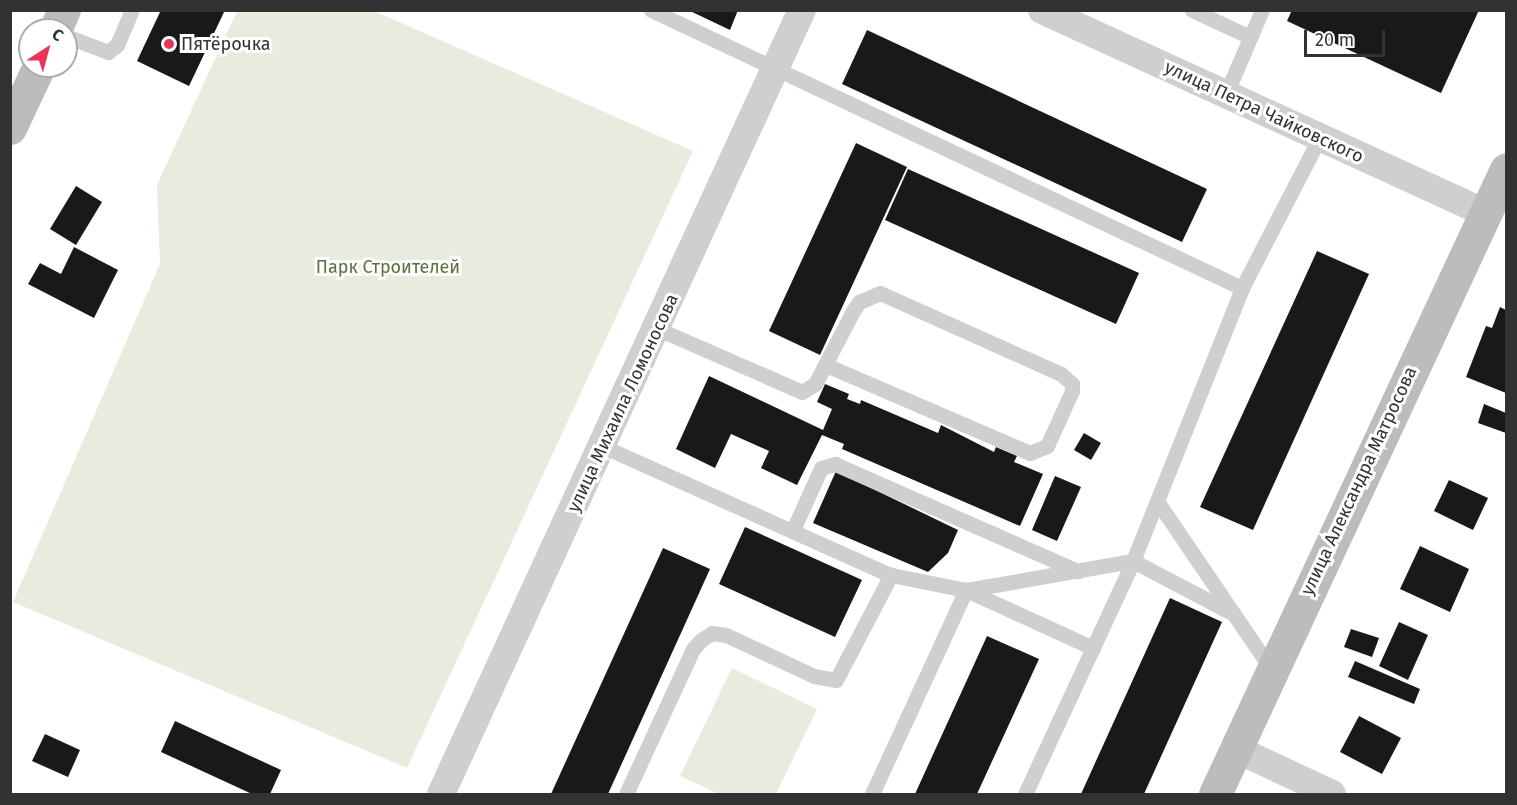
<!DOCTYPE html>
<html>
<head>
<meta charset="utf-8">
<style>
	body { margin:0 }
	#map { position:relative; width:1517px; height:805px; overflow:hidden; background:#fff; font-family:"Fira Sans",sans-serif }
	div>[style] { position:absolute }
	.green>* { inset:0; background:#e7ecde }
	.building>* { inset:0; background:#191919 }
	.lane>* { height:15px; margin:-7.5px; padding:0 7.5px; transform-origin:7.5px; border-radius:7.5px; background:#cfcfcf }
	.street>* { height:28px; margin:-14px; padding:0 14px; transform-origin:14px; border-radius:14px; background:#cfcfcf }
	.secondary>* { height:33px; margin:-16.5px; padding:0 16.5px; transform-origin:16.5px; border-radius:16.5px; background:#bcbcbc }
	.dots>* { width:16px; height:16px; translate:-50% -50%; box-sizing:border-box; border:3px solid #fff; border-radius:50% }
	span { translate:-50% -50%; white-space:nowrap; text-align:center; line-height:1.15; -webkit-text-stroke:6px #fff; paint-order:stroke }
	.poi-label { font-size:18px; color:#323232 }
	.left { translate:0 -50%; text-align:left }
	.street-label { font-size:18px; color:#323232 }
	.park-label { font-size:18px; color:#5c703e }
	.frame { position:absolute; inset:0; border:12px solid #323232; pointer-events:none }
	.north { position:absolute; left:18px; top:18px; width:60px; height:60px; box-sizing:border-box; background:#fff; border:2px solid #adadad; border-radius:50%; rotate:36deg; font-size:16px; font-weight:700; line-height:24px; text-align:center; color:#323232 }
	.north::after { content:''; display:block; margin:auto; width:21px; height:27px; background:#e8355a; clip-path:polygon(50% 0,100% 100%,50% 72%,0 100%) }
	.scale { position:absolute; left:1304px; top:30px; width:81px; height:27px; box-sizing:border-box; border:3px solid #323232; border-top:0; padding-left:8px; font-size:18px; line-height:21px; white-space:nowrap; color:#323232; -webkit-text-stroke:4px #fff; paint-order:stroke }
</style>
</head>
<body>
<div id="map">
	<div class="green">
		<i style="clip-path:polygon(237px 11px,374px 11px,693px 151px,407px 768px,13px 602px,160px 264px,157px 185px)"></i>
		<i style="clip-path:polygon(732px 668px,817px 709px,776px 794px,719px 794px,680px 776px)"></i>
	</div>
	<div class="building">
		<i style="clip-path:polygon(161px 10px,225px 10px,189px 86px,137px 61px)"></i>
		<i style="clip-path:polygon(688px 10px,738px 10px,730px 30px)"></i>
		<i style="clip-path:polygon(1292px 10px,1479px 10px,1441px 93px,1287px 21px)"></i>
		<i style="clip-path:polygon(867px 30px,1207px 189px,1182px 242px,842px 84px)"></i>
		<i style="clip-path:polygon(856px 143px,907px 167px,820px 355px,769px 331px)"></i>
		<i style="clip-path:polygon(908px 169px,1139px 273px,1116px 324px,885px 220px)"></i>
		<i style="clip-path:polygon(76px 186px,102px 202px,76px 245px,50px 229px)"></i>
		<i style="clip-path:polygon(74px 247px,118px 270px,94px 318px,28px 284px,40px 263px,61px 274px)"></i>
		<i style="clip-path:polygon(1317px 251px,1369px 274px,1253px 530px,1200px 507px)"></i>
		<i style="clip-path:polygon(1500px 307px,1506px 310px,1506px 393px,1466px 377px,1486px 326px,1492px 328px)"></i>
		<i style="clip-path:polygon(709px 376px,823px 430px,832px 409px,817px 402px,825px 384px,849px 394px,847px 399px,860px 404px,861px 400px,938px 433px,941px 425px,994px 452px,996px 447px,1017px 456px,1014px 462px,1043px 474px,1020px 526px,842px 449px,844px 444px,822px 435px,797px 485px,761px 468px,769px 451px,731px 434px,715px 468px,676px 449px)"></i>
		<i style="clip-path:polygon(1484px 404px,1506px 413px,1506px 433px,1478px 423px)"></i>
		<i style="clip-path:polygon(1084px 433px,1101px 443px,1091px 460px,1074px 450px)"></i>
		<i style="clip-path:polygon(836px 471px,958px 530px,948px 553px,928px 572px,813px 523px)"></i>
		<i style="clip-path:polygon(1055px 476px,1081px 487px,1057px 541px,1032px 530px)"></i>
		<i style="clip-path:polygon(1449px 480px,1488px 498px,1473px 530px,1434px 511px)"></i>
		<i style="clip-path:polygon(745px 527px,862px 580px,835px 637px,719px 584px)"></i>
		<i style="clip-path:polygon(1420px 546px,1469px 569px,1450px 612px,1400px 589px)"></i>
		<i style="clip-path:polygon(663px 548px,710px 569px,608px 794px,551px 794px)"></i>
		<i style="clip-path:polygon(1170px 598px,1222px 622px,1144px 794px,1081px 794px)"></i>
		<i style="clip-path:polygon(1399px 622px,1428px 635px,1408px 680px,1379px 666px)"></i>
		<i style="clip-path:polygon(1351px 629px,1379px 638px,1372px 657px,1344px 647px)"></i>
		<i style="clip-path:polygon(987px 636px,1039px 659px,977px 794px,915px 794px)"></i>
		<i style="clip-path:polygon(1355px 661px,1420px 689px,1414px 704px,1348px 677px)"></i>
		<i style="clip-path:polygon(1359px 716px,1401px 738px,1382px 774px,1340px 752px)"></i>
		<i style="clip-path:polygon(175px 721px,281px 770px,270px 794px,252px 794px,161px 752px)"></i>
		<i style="clip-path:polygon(45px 734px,80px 750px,68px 777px,32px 761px)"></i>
	</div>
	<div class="lane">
		<i style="left:651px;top:10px;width:653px;rotate:25.19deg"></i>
		<i style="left:1192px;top:10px;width:64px;rotate:25deg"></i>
		<i style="left:66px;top:36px;width:45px;rotate:20.9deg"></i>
		<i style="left:108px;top:52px;width:11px;rotate:-38deg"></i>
		<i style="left:117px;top:45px;width:38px;rotate:-67deg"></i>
		<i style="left:1226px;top:94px;width:91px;rotate:-66.8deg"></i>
		<i style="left:658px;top:329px;width:157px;rotate:23.6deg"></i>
		<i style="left:802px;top:392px;width:15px;rotate:-32deg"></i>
		<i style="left:815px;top:384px;width:82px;rotate:-62.5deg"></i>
		<i style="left:853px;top:311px;width:11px;rotate:-56deg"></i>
		<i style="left:859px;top:302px;width:23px;rotate:-23deg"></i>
		<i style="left:880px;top:293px;width:198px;rotate:24.1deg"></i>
		<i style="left:1061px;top:374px;width:15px;rotate:42deg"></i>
		<i style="left:1072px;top:384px;width:7px;rotate:90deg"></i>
		<i style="left:1072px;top:391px;width:60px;rotate:114.4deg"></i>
		<i style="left:1047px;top:446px;width:18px;rotate:158deg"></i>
		<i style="left:1030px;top:453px;width:222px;rotate:-156.7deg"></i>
		<i style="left:602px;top:446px;width:316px;rotate:24.1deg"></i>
		<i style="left:891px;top:575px;width:76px;rotate:11.3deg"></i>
		<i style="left:966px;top:590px;width:140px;rotate:24.5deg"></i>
		<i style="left:1157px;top:501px;width:204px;rotate:55.8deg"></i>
		<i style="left:793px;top:530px;width:68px;rotate:-65.7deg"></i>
		<i style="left:821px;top:468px;width:15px;rotate:-16deg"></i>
		<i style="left:835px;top:464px;width:266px;rotate:23.8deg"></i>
		<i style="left:626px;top:794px;width:160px;rotate:-65.2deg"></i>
		<i style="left:693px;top:649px;width:12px;rotate:-48deg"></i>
		<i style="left:701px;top:640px;width:13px;rotate:-32deg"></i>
		<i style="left:712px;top:633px;width:14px;rotate:8deg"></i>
		<i style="left:726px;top:635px;width:97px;rotate:25deg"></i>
		<i style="left:814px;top:676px;width:22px;rotate:10deg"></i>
		<i style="left:836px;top:680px;width:119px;rotate:-62.4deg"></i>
		<i style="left:872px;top:794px;width:225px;rotate:-65.3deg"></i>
		<i style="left:966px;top:590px;width:169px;rotate:-9.9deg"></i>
		<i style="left:1133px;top:561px;width:294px;rotate:-68.2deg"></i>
		<i style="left:1242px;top:288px;width:170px;rotate:-62.7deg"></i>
		<i style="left:1025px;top:794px;width:257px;rotate:-65.1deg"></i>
		<i style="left:1133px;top:561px;width:114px;rotate:27.7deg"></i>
	</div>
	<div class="street">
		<i style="left:1042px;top:10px;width:487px;rotate:24.6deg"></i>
		<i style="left:1236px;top:749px;width:106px;rotate:25.1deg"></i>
		<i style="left:441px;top:794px;width:863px;rotate:-65.28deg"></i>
	</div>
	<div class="secondary">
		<i style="left:55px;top:30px;width:22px;rotate:-66deg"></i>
		<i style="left:10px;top:128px;width:68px;rotate:-64.9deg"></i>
		<i style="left:1215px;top:794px;width:689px;rotate:-65.03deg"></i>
	</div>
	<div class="dots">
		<i style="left:169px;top:44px;background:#e8355a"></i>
	</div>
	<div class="poi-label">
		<span class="left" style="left:181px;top:44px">Пятёрочка</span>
	</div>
	<div class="street-label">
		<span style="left:1264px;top:112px;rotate:25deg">улица Петра Чайковского</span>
		<span style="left:623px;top:403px;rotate:-65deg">улица Михаила Ломоносова</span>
		<span style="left:1359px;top:481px;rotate:-65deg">улица Александра Матросова</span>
	</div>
	<div class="park-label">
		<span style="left:388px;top:267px">Парк Строителей</span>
	</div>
	<div class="frame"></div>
	<div class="north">С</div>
	<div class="scale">20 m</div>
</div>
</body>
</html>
